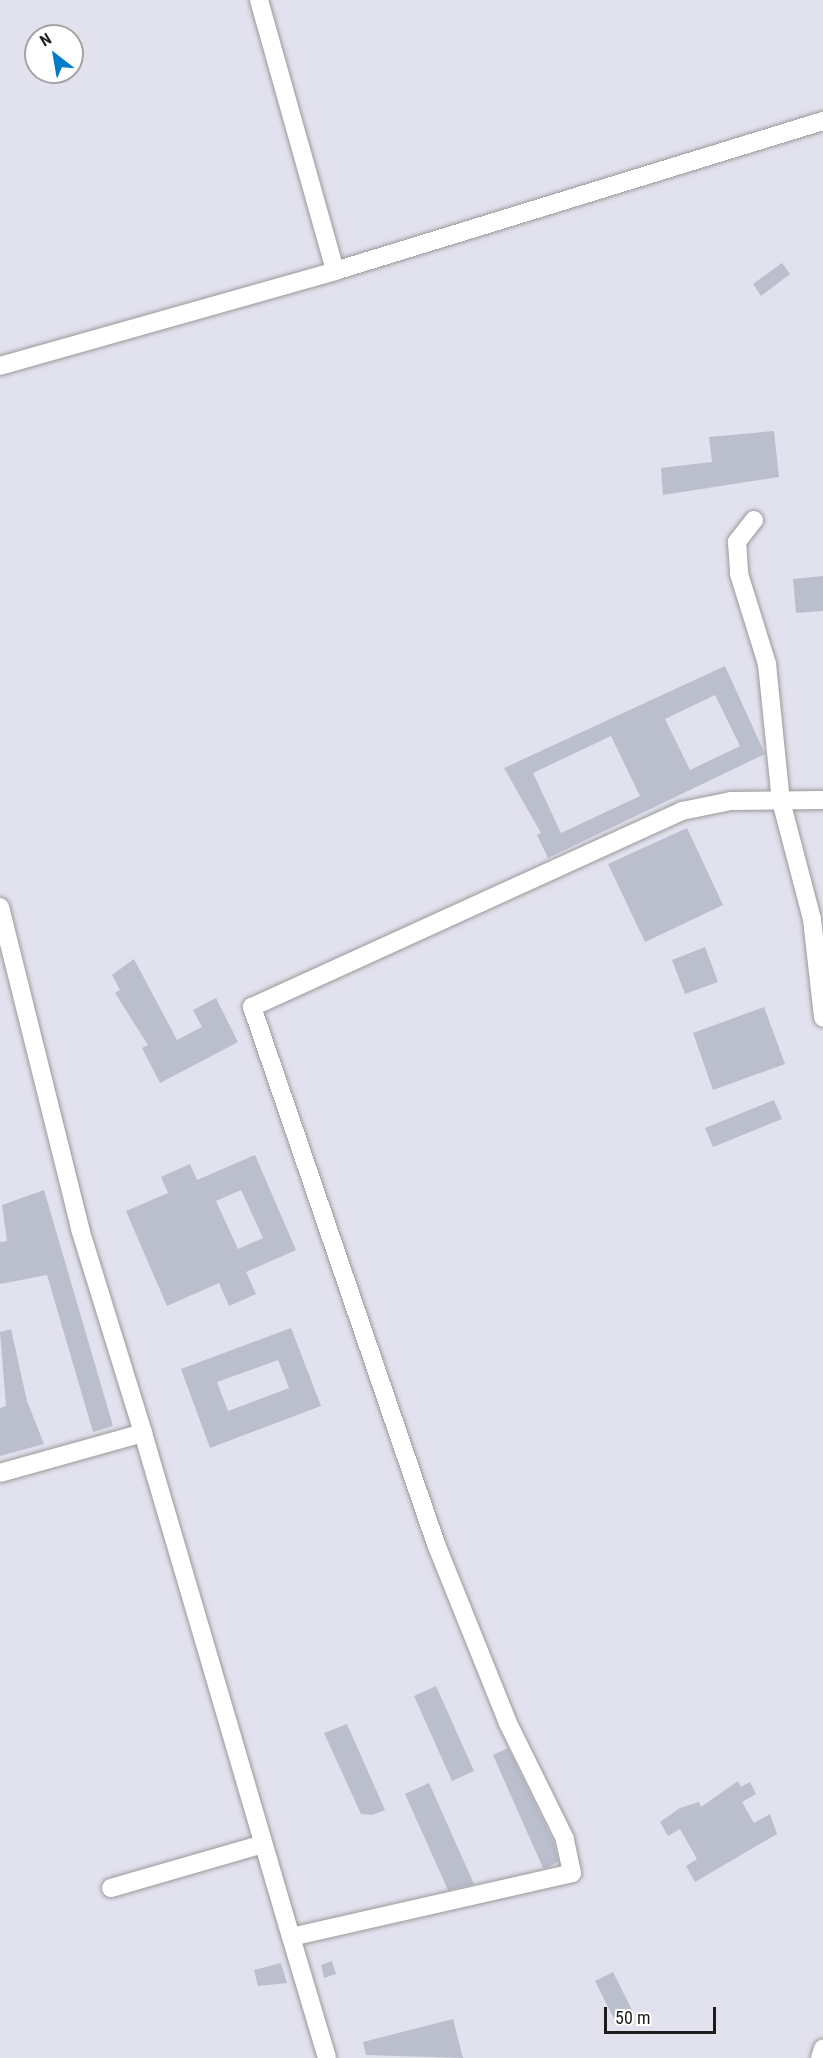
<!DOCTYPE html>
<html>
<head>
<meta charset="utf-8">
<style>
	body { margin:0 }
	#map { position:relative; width:823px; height:2058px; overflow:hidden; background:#e2e1ee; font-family:"Roboto Condensed",sans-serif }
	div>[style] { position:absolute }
	.building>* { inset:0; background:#bbbecd }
	.roads { filter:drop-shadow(0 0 2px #999) drop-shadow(0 0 2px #999) }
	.street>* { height:18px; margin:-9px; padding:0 9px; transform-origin:9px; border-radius:9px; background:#fff }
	span { translate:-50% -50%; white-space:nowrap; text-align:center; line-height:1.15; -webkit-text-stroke:5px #fff; paint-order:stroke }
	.north { position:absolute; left:24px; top:24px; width:60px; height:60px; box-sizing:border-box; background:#fff; border:2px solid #a4a4a4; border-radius:50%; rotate:329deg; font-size:16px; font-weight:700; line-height:24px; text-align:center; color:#1c1c1c }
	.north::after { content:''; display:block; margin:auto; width:21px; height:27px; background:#007dc8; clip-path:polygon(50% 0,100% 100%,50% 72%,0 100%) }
	.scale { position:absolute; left:604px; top:2007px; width:112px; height:27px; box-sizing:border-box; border:3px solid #1c1c1c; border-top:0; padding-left:8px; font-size:18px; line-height:21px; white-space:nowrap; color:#1c1c1c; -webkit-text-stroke:4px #fff; paint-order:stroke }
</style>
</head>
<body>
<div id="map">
	<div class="building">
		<i style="clip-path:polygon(782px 263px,790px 274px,761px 296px,753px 284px)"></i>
		<i style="clip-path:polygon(774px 431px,779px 477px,663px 495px,661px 468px,712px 462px,709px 437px)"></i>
		<i style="clip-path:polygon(823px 576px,823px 611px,796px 613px,793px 579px)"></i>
		<i style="clip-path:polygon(evenodd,725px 666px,765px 754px,548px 858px,537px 835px,541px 833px,504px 768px,725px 666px,715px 695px,740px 746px,690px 770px,665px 719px,715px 695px,725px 666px,611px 736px,640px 796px,561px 833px,533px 773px,611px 736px)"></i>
		<i style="clip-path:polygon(687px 828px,723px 905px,645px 942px,608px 864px)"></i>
		<i style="clip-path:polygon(705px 947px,718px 982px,685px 994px,672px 960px)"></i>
		<i style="clip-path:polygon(134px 959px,177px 1040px,202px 1027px,193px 1010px,216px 998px,238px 1042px,160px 1083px,142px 1048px,148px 1045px,115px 993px,120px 990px,112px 975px)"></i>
		<i style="clip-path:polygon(764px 1007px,785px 1064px,713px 1090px,693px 1033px)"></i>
		<i style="clip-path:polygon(774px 1100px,782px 1119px,713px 1147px,705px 1128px)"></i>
		<i style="clip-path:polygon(evenodd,255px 1155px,296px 1250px,246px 1272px,256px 1294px,229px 1306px,219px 1283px,167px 1306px,126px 1211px,168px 1193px,161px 1177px,190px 1164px,197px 1180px,255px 1155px,241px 1190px,263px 1238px,238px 1249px,216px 1201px,241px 1190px)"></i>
		<i style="clip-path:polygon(44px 1190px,113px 1426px,93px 1432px,47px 1275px,0 1284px,0 1242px,7px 1241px,2px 1205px)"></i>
		<i style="clip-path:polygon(evenodd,291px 1328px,321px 1406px,210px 1448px,181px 1369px,291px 1328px,278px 1360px,289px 1388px,228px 1411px,217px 1382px,278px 1360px)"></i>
		<i style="clip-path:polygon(11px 1329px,27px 1401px,44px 1444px,0 1456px,0 1408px,6px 1406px,0 1332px)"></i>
		<i style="clip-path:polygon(436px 1686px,474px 1771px,452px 1781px,414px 1696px)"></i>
		<i style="clip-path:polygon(347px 1724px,385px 1810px,372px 1815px,361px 1814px,324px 1733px)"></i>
		<i style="clip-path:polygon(508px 1748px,554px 1843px,558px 1862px,548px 1867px,543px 1868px,493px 1755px)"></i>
		<i style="clip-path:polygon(738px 1781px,741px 1787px,750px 1782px,756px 1794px,742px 1802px,754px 1823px,770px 1814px,777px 1834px,695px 1882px,686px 1866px,697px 1859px,680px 1829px,668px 1836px,660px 1822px,680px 1808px,699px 1802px,701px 1807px)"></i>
		<i style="clip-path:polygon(429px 1783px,474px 1884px,448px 1890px,405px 1794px)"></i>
		<i style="clip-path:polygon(332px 1961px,336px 1974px,324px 1978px,321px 1965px)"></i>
		<i style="clip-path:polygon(281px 1963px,287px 1983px,258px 1986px,254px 1970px)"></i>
		<i style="clip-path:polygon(613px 1972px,633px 2012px,615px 2021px,595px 1981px)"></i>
		<i style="clip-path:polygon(453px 2019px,463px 2058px,366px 2055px,363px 2042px)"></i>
	</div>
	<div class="roads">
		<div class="street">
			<i style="left:259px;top:0;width:281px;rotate:74.3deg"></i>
			<i style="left:335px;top:271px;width:511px;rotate:-17.09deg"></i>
			<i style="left:0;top:366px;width:348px;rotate:-15.8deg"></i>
			<i style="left:754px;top:520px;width:28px;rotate:128deg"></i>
			<i style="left:737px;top:542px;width:32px;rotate:86deg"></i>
			<i style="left:739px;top:574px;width:94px;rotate:72.7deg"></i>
			<i style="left:767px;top:664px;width:138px;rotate:84.2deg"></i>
			<i style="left:781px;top:801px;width:122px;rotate:75.3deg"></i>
			<i style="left:812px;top:919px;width:99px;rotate:83.6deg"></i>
			<i style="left:0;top:907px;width:332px;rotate:76deg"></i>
			<i style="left:80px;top:1229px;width:214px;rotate:72.8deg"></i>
			<i style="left:143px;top:1433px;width:148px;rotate:164.4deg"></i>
			<i style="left:143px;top:1433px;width:525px;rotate:73.64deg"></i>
			<i style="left:291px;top:1937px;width:288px;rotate:-12.8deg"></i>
			<i style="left:572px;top:1873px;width:35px;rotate:-102deg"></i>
			<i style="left:565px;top:1839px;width:129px;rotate:-116.2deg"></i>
			<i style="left:508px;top:1723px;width:193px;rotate:-111.9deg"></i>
			<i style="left:436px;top:1544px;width:568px;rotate:-108.91deg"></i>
			<i style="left:252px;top:1007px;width:473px;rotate:-24.5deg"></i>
			<i style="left:682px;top:811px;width:50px;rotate:-11.5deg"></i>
			<i style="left:731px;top:801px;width:92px;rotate:-0.6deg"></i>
			<i style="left:111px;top:1888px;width:158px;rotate:-16.1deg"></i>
			<i style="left:291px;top:1937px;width:126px;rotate:73.4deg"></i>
			<i style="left:820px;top:2058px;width:10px;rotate:-73deg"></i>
		</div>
	</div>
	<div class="north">N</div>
	<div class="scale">50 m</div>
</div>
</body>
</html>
